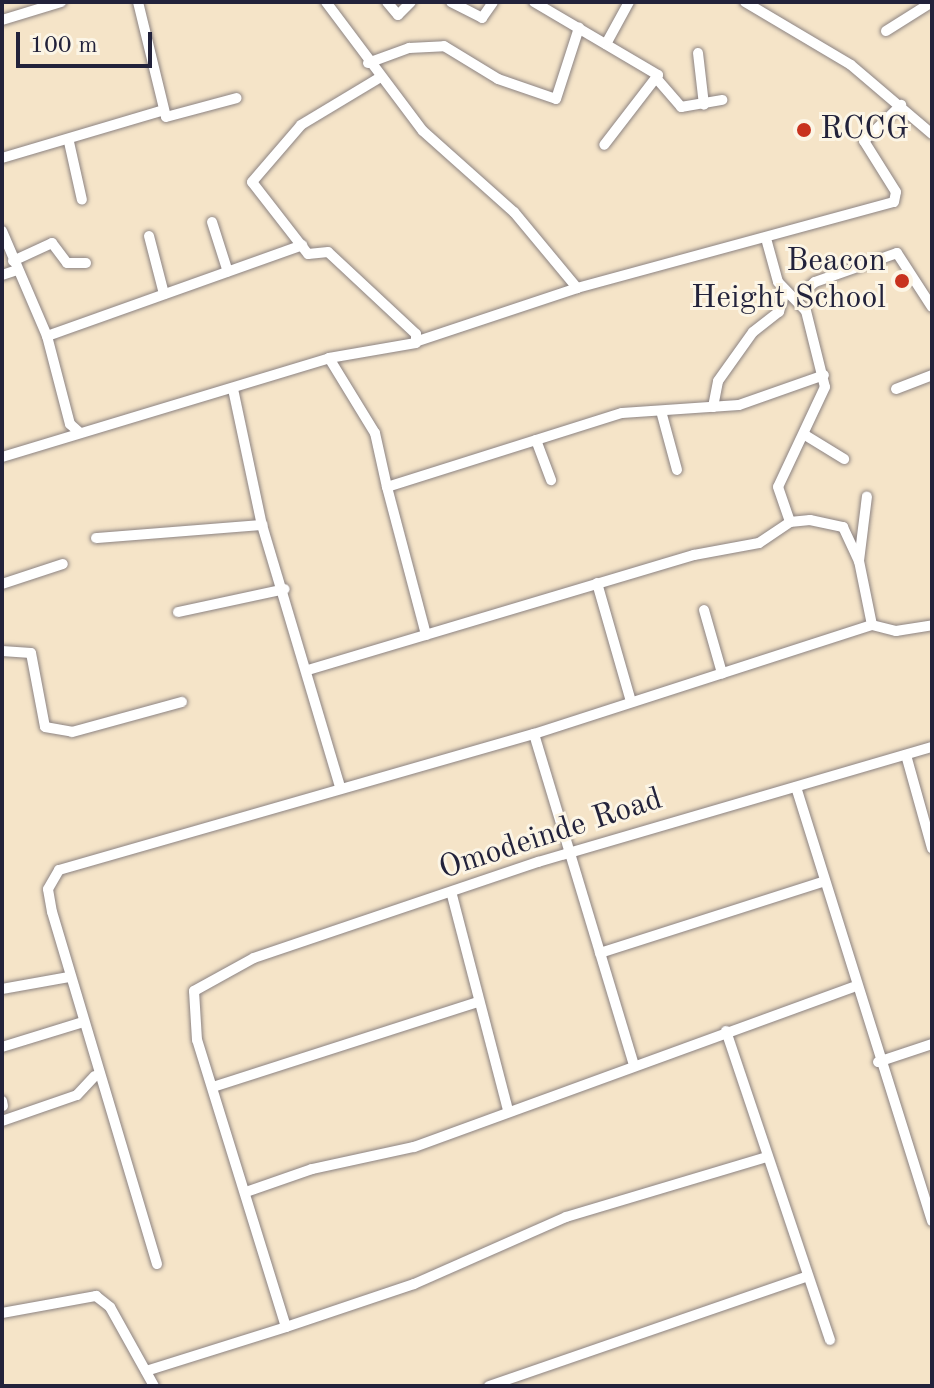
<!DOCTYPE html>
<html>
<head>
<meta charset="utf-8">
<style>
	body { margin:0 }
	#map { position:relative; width:934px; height:1388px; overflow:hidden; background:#f5e4c8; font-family:"Old Standard TT",serif }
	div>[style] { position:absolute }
	.roads { filter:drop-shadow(0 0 2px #8c8382) drop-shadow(0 0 2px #8c8382) }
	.street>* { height:10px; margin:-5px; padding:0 5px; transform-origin:5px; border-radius:5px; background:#fff }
	.dots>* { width:22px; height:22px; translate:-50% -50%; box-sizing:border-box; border:4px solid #fcf5e5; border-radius:50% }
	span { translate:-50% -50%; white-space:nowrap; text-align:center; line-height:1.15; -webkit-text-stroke:6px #fcf5e5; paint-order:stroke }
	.poi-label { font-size:32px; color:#22223b }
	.left { translate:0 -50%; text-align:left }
	.right { translate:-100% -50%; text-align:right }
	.street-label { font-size:32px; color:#22223b }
	.frame { position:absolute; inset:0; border:4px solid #22223b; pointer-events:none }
	.scale { position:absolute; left:16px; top:32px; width:136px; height:36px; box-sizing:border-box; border:4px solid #22223b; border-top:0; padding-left:10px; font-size:24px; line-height:28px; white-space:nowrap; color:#22223b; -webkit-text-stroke:6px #fcf5e5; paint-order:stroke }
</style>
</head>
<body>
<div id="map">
	<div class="roads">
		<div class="street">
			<i style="left:138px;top:2px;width:118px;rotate:76.3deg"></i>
			<i style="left:166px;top:117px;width:73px;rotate:-15deg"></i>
			<i style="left:326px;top:2px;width:161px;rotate:53.1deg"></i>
			<i style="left:423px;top:131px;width:122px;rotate:41.7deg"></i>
			<i style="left:514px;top:212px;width:99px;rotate:50.3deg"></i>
			<i style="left:387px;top:2px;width:17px;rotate:50deg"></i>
			<i style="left:398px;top:15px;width:18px;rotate:-45deg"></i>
			<i style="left:451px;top:2px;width:35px;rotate:27deg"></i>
			<i style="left:482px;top:18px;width:19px;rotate:-55deg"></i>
			<i style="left:534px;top:2px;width:144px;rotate:30.5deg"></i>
			<i style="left:658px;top:75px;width:88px;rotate:127.6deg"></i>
			<i style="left:745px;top:2px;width:123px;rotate:30.7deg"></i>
			<i style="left:851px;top:65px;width:106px;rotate:40.4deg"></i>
			<i style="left:2px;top:20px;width:62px;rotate:-17deg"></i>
			<i style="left:886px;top:31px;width:54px;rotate:-32.2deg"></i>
			<i style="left:606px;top:44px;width:48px;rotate:-61.3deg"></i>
			<i style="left:698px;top:53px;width:52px;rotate:83.4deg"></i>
			<i style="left:368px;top:63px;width:44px;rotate:-20.1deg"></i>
			<i style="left:409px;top:48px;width:35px;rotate:-3deg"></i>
			<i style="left:444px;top:46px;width:63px;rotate:31.4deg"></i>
			<i style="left:498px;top:79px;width:61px;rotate:19deg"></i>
			<i style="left:556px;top:99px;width:75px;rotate:-72.1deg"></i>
			<i style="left:657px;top:79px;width:37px;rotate:49deg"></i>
			<i style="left:681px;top:107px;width:42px;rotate:-9.7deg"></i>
			<i style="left:69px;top:142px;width:59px;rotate:77.4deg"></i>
			<i style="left:2px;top:158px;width:166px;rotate:-16.5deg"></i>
			<i style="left:212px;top:222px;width:52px;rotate:72.3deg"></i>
			<i style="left:2px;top:231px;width:114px;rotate:66.8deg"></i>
			<i style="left:47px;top:336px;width:91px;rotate:75.4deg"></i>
			<i style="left:70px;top:424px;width:12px;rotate:42deg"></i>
			<i style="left:149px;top:236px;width:60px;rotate:75.5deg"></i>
			<i style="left:767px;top:242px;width:41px;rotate:74.6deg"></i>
			<i style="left:778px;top:282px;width:40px;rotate:46deg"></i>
			<i style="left:806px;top:311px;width:78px;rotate:76deg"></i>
			<i style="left:825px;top:387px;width:110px;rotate:115.2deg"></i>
			<i style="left:778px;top:487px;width:37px;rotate:71deg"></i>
			<i style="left:13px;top:261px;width:43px;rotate:-24.8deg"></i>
			<i style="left:52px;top:243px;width:25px;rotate:53deg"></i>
			<i style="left:67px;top:263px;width:19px"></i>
			<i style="left:2px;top:275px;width:16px;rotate:-18deg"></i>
			<i style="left:797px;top:298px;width:24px;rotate:-42deg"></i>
			<i style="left:815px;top:282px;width:87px;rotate:-19.5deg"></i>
			<i style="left:897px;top:253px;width:64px;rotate:57.1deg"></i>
			<i style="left:47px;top:336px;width:271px;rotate:-19.6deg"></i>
			<i style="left:418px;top:341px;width:168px;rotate:-18.4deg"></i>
			<i style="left:577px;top:288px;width:328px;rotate:-15.2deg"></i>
			<i style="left:894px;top:202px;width:10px;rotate:-79deg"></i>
			<i style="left:896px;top:192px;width:60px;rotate:-122.1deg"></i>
			<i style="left:864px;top:141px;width:52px;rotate:-44.2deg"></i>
			<i style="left:329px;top:358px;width:88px;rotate:58.5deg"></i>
			<i style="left:375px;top:433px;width:55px;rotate:77.5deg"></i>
			<i style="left:387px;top:487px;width:246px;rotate:-17.5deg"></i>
			<i style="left:622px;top:413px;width:117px;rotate:-3.9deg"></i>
			<i style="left:739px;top:405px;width:90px;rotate:-19.4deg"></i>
			<i style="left:233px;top:389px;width:139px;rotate:78deg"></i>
			<i style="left:262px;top:525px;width:272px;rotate:73.4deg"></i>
			<i style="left:896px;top:389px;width:39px;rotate:-21deg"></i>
			<i style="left:713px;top:407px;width:26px;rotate:-79deg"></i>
			<i style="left:718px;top:381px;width:60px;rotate:-54.5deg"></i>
			<i style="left:753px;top:332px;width:33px;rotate:-38deg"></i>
			<i style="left:779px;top:312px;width:20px;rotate:-75deg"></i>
			<i style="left:661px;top:411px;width:61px;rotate:74.8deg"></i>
			<i style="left:805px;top:435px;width:46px;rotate:31.6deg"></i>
			<i style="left:536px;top:440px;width:43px;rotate:69.4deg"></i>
			<i style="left:2px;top:457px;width:342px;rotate:-16.8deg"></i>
			<i style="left:329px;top:358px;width:88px;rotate:-9.8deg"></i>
			<i style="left:416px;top:343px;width:9px;rotate:-90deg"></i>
			<i style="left:416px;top:334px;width:120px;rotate:-137deg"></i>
			<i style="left:328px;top:252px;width:20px;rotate:174deg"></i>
			<i style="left:308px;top:254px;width:91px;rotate:-127.9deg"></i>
			<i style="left:252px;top:182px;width:75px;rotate:-49.3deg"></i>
			<i style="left:301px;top:125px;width:91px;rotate:-31.1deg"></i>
			<i style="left:387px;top:487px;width:153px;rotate:75.2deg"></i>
			<i style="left:96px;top:538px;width:167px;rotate:-4.5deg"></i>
			<i style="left:859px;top:561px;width:65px;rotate:-83deg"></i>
			<i style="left:597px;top:583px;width:120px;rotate:74deg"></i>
			<i style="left:2px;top:584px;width:64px;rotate:-18.2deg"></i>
			<i style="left:704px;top:610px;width:66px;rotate:74.1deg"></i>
			<i style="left:178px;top:612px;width:109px;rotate:-12.1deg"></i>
			<i style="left:2px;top:651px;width:29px;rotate:4deg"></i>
			<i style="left:31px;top:653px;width:75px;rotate:79.3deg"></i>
			<i style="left:45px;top:727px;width:27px;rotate:10deg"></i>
			<i style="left:72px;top:732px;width:114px;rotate:-15.3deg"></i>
			<i style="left:308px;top:670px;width:403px;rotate:-16.6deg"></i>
			<i style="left:694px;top:555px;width:66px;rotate:-10.5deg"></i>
			<i style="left:759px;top:543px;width:37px;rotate:-34deg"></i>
			<i style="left:790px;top:522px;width:20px;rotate:-6deg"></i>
			<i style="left:810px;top:520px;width:34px;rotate:12deg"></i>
			<i style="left:843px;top:527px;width:38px;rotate:65deg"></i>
			<i style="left:859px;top:561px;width:65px;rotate:78.5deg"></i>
			<i style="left:534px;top:734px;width:343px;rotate:73.2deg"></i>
			<i style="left:906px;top:755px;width:97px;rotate:74.4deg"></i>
			<i style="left:796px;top:787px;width:455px;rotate:72.6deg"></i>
			<i style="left:452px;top:895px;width:222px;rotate:75.4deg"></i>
			<i style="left:600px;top:953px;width:234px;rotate:-17.7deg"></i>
			<i style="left:2px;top:989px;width:68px;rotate:-10.2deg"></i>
			<i style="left:726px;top:1031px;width:326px;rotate:71.4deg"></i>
			<i style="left:2px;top:1047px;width:82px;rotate:-17.1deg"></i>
			<i style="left:878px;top:1062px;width:57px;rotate:-18.4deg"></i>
			<i style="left:213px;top:1087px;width:278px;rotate:-17.8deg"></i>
			<i style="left:2px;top:1101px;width:5px;rotate:79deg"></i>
			<i style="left:2px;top:1121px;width:79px;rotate:-19.1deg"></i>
			<i style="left:77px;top:1095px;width:26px;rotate:-47deg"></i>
			<i style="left:767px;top:1157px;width:210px;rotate:163.4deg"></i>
			<i style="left:566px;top:1217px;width:166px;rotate:156.2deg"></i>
			<i style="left:414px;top:1284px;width:135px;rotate:161.4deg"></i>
			<i style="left:286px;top:1327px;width:300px;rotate:-107.2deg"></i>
			<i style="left:197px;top:1040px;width:49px;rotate:-93.5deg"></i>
			<i style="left:194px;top:991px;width:68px;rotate:-28.8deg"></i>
			<i style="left:254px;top:958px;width:300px;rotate:-18.7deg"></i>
			<i style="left:538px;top:862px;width:410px;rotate:-16.3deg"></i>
			<i style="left:246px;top:1192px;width:70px;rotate:-19.2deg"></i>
			<i style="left:312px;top:1169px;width:104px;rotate:-12.2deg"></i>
			<i style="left:414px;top:1147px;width:467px;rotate:-20deg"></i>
			<i style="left:157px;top:1264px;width:367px;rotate:-106.6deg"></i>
			<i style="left:52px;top:912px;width:23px;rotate:-100deg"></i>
			<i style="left:48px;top:889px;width:22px;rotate:-60deg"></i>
			<i style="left:59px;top:870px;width:494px;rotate:-16deg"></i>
			<i style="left:534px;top:734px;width:355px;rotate:-17.9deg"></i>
			<i style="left:872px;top:625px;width:25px;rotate:14deg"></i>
			<i style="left:896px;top:631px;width:36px;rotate:-9deg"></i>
			<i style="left:2px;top:1313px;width:96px;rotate:-10.3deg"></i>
			<i style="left:96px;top:1296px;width:18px;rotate:38deg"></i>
			<i style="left:110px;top:1307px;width:90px;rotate:60.9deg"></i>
			<i style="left:146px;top:1371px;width:147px;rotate:-17.4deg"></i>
			<i style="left:489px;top:1386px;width:335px;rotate:-19deg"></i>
		</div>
	</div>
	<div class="dots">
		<i style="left:804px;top:130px;background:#c8321e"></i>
		<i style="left:902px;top:281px;background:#c8321e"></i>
	</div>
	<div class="poi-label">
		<span class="left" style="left:820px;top:130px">RCCG</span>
		<span class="right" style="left:886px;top:281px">Beacon<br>Height School</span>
	</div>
	<div class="street-label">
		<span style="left:551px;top:835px;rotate:-18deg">Omodeinde Road</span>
	</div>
	<div class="frame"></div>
	<div class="scale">100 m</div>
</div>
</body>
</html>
